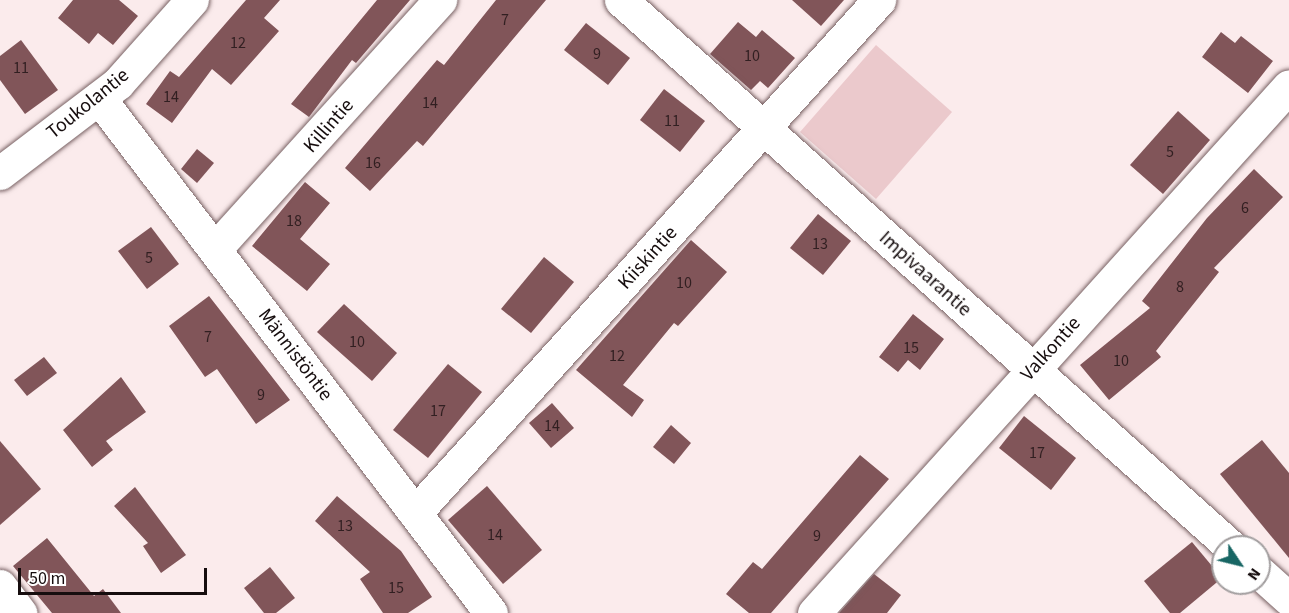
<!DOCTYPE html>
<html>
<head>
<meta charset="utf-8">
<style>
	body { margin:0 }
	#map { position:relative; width:1289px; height:613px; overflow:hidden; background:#fbebec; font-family:"Source Sans 3",sans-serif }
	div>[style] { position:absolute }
	.green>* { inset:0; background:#ebc9cc }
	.building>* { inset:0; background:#815559 }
	.roads { filter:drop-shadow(0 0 2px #786163) drop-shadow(0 0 2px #786163) }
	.minor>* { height:33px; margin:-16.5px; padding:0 16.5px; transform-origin:16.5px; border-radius:16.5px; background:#fff }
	span { translate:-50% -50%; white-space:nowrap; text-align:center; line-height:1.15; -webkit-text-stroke:5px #fff; paint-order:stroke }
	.number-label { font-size:16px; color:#311f21 }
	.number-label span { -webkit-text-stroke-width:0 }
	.street-label { font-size:20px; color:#160d0e }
	.north { position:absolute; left:1211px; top:535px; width:60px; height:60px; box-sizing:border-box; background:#fff; border:2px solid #a29e9f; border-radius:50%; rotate:125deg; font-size:16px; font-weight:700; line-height:24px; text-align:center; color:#160d0e }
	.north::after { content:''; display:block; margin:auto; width:21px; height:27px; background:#186664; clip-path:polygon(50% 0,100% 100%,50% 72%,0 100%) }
	.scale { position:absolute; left:18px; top:568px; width:189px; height:27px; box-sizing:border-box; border:3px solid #160d0e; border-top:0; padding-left:8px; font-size:18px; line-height:21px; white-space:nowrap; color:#160d0e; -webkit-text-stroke:4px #fff; paint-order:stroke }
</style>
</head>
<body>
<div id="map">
	<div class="green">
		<i style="clip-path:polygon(876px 45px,952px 112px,876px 199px,800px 132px)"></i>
	</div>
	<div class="building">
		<i style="clip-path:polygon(73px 0,119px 0,138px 16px,113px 45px,98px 33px,89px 44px,58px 18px)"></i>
		<i style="clip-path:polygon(246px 0,280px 0,264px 18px,279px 31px,231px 85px,212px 69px,172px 123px,146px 104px,170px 71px,179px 77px)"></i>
		<i style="clip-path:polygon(377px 0,410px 0,356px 63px,352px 60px,309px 117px,291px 104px)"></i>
		<i style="clip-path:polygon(496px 0,546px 0,423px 146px,417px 141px,370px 191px,345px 168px,437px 60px,444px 65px)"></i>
		<i style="clip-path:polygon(792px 0,844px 0,821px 26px)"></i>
		<i style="clip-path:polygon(738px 22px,756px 37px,762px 30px,795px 58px,768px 88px,760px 81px,751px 90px,710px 54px)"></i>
		<i style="clip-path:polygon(586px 23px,630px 58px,608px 85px,564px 50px)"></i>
		<i style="clip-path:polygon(1221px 32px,1235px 43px,1241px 36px,1273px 61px,1248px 93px,1202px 57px)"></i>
		<i style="clip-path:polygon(21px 40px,58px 90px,25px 114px,0 80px,0 56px)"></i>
		<i style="clip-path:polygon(664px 89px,705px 121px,680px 152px,640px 120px)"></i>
		<i style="clip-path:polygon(1178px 111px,1210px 140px,1163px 194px,1130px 165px)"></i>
		<i style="clip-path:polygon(197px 149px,214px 163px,197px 183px,181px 169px)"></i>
		<i style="clip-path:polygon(1254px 169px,1283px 197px,1214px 268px,1219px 272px,1156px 351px,1161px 357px,1109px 400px,1080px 365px,1150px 308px,1142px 301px,1207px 218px)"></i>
		<i style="clip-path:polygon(305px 182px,330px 203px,300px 239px,330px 264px,307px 291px,252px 246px)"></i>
		<i style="clip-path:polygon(818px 214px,851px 241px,823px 275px,790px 248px)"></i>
		<i style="clip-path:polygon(151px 227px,179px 264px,147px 289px,118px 251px)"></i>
		<i style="clip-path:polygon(691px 240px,727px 272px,678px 326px,674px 323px,623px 385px,644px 400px,632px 417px,576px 370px)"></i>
		<i style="clip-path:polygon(544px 257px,574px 282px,531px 333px,501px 309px)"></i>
		<i style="clip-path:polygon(209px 296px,290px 400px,256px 424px,217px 369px,205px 377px,169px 326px)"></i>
		<i style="clip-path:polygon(344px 304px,397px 353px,372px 381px,317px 332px)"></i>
		<i style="clip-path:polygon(913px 314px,944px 339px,920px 370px,908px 360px,898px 372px,879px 357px)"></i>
		<i style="clip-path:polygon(44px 357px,57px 373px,27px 396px,14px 380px)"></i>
		<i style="clip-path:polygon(448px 364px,482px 392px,428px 458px,393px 430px)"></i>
		<i style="clip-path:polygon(121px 377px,146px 412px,106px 441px,113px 450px,92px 467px,63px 430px)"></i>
		<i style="clip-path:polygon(552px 403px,574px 428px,551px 448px,529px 423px)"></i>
		<i style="clip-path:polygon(1024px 416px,1076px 458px,1051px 490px,999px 448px)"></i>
		<i style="clip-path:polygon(671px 425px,691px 443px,674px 464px,653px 447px)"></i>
		<i style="clip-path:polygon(1262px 440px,1289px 473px,1289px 558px,1220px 474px)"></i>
		<i style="clip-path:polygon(0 441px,41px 489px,0 525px)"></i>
		<i style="clip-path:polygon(860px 455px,889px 479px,771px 613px,749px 613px,726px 594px,753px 562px,762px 569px)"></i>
		<i style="clip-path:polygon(487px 486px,542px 550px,503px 584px,448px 520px)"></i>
		<i style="clip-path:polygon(135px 487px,186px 555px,161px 573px,143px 546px,148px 543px,114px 506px)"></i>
		<i style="clip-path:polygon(337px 496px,401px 551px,432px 597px,408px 613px,383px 613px,360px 579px,370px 572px,315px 521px)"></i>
		<i style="clip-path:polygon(47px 538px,94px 596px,103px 589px,121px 613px,52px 613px,13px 566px)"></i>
		<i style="clip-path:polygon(1192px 542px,1222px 578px,1180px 613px,1170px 613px,1144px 581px)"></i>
		<i style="clip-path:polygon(270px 567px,295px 598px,276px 613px,264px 613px,244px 588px)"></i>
		<i style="clip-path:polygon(874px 574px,901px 595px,887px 613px,839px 613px)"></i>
	</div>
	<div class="roads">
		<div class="minor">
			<i style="left:621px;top:0;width:819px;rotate:41.88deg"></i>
			<i style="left:99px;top:98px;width:647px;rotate:52.72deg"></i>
			<i style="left:0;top:173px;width:148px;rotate:-37.3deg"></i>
			<i style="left:118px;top:83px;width:111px;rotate:-48.3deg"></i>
			<i style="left:215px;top:249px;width:336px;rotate:-47.9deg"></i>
			<i style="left:415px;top:513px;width:692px;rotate:-47.87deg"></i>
			<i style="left:1259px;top:572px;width:40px;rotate:42deg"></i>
			<i style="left:0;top:586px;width:34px;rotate:53deg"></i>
			<i style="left:814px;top:613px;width:709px;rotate:-47.97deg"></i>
		</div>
	</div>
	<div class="number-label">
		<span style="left:505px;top:20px">7</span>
		<span style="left:238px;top:43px">12</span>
		<span style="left:597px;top:54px">9</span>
		<span style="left:752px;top:56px">10</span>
		<span style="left:21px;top:68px">11</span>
		<span style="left:171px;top:97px">14</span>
		<span style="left:430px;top:103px">14</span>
		<span style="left:672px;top:121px">11</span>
		<span style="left:1170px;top:152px">5</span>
		<span style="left:373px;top:163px">16</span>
		<span style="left:1245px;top:208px">6</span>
		<span style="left:294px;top:221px">18</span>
		<span style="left:820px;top:244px">13</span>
		<span style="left:149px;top:258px">5</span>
		<span style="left:684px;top:283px">10</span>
		<span style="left:1180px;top:287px">8</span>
		<span style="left:208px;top:337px">7</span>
		<span style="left:357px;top:342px">10</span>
		<span style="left:911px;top:348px">15</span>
		<span style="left:617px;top:356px">12</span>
		<span style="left:1121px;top:361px">10</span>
		<span style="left:261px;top:395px">9</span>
		<span style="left:438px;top:411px">17</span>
		<span style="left:552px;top:426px">14</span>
		<span style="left:1037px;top:453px">17</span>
		<span style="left:345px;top:526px">13</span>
		<span style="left:495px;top:535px">14</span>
		<span style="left:817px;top:536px">9</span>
		<span style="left:396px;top:588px">15</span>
	</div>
	<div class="street-label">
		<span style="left:88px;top:104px;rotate:-39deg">Toukolantie</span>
		<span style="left:329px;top:126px;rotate:-49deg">Killintie</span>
		<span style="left:648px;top:258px;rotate:-48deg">Kiiskintie</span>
		<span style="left:925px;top:274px;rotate:42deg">Impivaarantie</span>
		<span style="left:1051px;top:349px;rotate:-48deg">Valkontie</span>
		<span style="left:295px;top:355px;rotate:53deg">Männistöntie</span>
	</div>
	<div class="north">N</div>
	<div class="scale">50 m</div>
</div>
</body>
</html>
